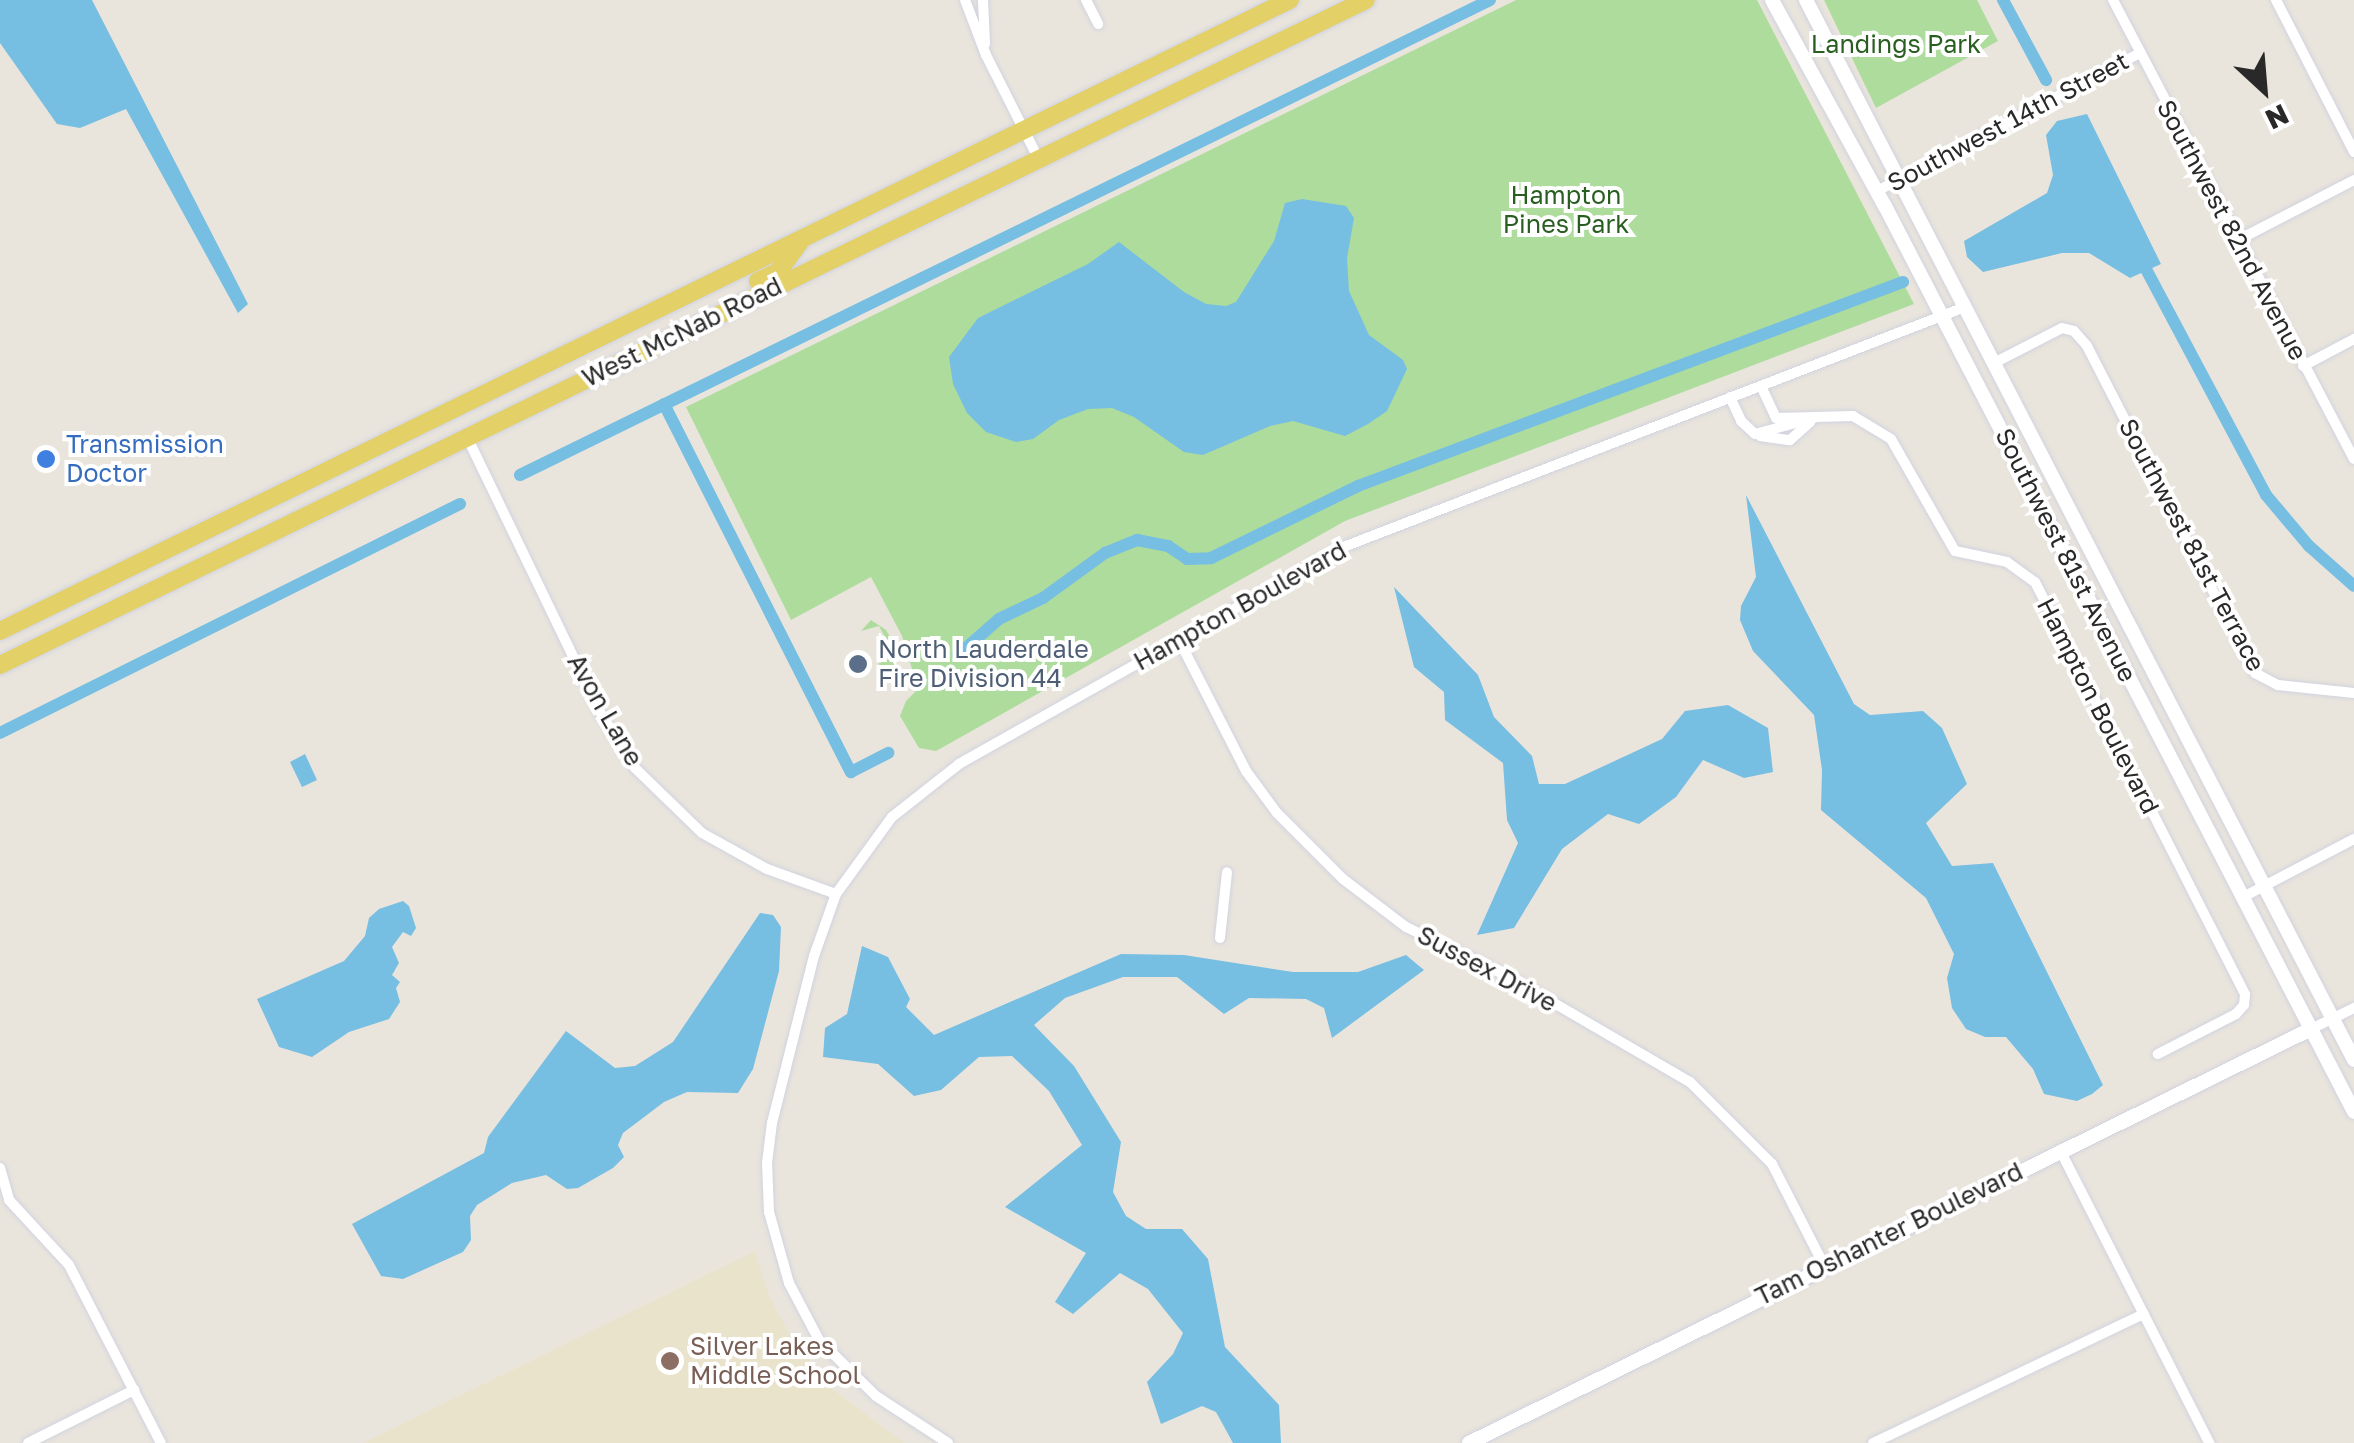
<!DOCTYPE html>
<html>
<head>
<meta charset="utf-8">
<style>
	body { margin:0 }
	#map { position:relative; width:2354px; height:1443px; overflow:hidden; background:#eae5dc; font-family:"Golos Text",sans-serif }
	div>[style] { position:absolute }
	.education>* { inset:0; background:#eae3cc }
	.green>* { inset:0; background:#addc9d }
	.water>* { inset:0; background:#77bee3 }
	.canal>* { height:12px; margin:-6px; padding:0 6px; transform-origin:6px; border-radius:6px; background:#77bee3 }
	.roads { filter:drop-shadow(0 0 2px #d1d3e0) drop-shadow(0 0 2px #d1d3e0) }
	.minor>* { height:10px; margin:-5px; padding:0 5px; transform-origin:5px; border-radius:5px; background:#fff }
	.tertiary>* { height:14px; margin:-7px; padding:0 7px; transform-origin:7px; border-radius:7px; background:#fff }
	.primary>* { height:18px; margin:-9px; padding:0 9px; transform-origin:9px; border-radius:9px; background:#e3d067 }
	.dots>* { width:28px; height:28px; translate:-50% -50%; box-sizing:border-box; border:5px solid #fff; border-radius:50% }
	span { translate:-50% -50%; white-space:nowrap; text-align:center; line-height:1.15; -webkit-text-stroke:8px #fff; paint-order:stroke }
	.park-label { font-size:25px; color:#285e20 }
	.street-label { font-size:25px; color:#292929 }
	.shop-label { font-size:25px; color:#366cbe }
	.left { translate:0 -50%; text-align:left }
	.service-label { font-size:25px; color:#4e5e75 }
	.education-label { font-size:25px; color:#785e54 }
	.north { position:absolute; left:2214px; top:40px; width:100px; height:100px; -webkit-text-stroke:8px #fff; paint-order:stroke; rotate:154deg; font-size:28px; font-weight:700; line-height:40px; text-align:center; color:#292929 }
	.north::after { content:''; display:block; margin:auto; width:35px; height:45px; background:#292929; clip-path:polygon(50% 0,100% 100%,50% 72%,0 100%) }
</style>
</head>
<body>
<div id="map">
	<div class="education">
		<i style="clip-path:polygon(755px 1251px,769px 1295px,791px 1337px,829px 1386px,904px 1443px,363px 1443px)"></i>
	</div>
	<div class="green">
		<i style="clip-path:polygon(1516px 0,1757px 0,1914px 304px,1345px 521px,936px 751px,919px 748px,900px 716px,906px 701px,924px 683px,913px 672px,902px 636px,871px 577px,791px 620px,686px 407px)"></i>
		<i style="clip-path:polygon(1824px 0,1977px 0,1998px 41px,1876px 108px)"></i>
		<i style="clip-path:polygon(871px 620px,886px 630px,895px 646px,895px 663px,890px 670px,878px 664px,895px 656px,879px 626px,861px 631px)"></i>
	</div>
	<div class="water">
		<i style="clip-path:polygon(0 0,92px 0,248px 304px,238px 313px,126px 109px,80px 128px,57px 124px,0 43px)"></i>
		<i style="clip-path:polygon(2087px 114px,2161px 264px,2130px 278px,2089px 253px,2062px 253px,1983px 272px,1967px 257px,1964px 241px,2047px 193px,2053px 175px,2046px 135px,2057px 121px)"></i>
		<i style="clip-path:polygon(1302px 199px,1346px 206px,1354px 218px,1347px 258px,1349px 291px,1369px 335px,1403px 360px,1407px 369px,1387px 411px,1368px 424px,1345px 436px,1293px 421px,1270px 426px,1203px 455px,1184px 452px,1134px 417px,1112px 408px,1088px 409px,1059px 420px,1033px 439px,1016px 442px,986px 432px,967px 413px,953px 384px,949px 357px,978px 318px,1088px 264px,1119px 242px,1184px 292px,1206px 304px,1226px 306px,1236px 302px,1274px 241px,1285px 203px)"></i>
		<i style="clip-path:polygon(1746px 495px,1854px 704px,1870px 715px,1923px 711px,1942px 728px,1967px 784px,1926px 823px,1952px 866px,1993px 863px,2103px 1085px,2092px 1094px,2077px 1101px,2044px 1094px,2033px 1069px,2006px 1037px,1985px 1037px,1966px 1029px,1952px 1008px,1947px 978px,1954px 954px,1926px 898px,1821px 810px,1822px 770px,1814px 715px,1753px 651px,1740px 620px,1741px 606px,1756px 577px)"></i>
		<i style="clip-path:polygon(1394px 587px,1478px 675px,1494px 717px,1532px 756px,1539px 784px,1565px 784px,1662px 739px,1685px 711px,1728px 705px,1768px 728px,1773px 772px,1744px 778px,1703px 760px,1676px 797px,1639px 824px,1608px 814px,1562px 849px,1514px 928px,1477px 935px,1518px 843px,1507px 820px,1503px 763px,1445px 720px,1444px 692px,1414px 667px)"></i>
		<i style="clip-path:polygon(305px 754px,317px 780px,302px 787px,290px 762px)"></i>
		<i style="clip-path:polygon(403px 901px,409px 906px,416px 928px,411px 936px,403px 932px,392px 947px,399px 963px,392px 975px,400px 982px,396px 988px,400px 1002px,389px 1019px,349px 1032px,312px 1057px,279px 1047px,257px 999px,344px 961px,365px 936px,369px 918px,379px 909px)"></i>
		<i style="clip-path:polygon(760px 913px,773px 915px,781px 927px,779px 971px,753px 1069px,738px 1093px,687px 1092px,664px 1102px,623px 1133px,618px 1145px,624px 1157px,613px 1168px,578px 1188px,567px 1189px,546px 1175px,512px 1183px,477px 1205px,470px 1216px,471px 1240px,463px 1252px,403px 1279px,381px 1276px,352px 1224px,484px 1153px,488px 1137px,566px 1031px,615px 1068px,635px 1066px,673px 1042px)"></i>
		<i style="clip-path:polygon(862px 946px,888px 957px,910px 999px,906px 1007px,934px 1035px,1121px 954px,1184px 955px,1293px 972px,1358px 972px,1406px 955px,1424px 970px,1332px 1038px,1324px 1008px,1306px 999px,1249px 998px,1224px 1014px,1177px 977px,1123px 977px,1065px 998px,1034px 1025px,1074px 1066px,1121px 1142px,1113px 1192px,1126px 1216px,1146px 1229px,1182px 1229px,1208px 1259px,1225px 1347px,1279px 1405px,1281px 1443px,1233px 1443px,1216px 1412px,1202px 1406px,1161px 1424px,1147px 1382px,1173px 1354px,1183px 1333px,1148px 1289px,1120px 1273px,1073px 1314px,1055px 1302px,1086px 1253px,1005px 1207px,1082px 1145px,1049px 1091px,1012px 1056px,979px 1057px,941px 1090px,914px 1096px,878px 1064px,823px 1057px,825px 1028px,847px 1014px)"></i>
	</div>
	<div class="canal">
		<i style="left:2003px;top:0;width:91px;rotate:61.7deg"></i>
		<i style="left:2139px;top:256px;width:271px;rotate:62deg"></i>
		<i style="left:2266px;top:495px;width:67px;rotate:49.9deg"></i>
		<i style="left:2309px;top:546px;width:60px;rotate:41.6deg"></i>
		<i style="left:664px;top:404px;width:413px;rotate:63.1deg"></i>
		<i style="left:851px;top:772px;width:42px;rotate:-27.2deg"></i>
		<i style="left:520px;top:475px;width:1080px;rotate:-26.09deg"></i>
		<i style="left:958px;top:655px;width:55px;rotate:-41.3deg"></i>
		<i style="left:999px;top:619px;width:49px;rotate:-25.5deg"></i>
		<i style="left:1043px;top:598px;width:77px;rotate:-36deg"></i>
		<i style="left:1105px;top:553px;width:35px;rotate:-22deg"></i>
		<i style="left:1137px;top:540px;width:32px;rotate:11deg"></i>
		<i style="left:1168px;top:546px;width:23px;rotate:34deg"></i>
		<i style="left:1187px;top:559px;width:24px;rotate:-2deg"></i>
		<i style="left:1211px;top:558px;width:164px;rotate:-26.1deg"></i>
		<i style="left:1358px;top:486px;width:582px;rotate:-20.52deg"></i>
		<i style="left:0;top:733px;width:514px;rotate:-26.47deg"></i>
	</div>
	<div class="roads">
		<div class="minor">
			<i style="left:965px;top:0;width:59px;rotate:69.1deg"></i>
			<i style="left:986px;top:55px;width:118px;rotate:63.2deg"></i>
			<i style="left:983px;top:0;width:44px;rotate:87.4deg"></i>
			<i style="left:1086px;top:0;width:27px;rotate:63deg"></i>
			<i style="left:2113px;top:0;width:518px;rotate:62.3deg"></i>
			<i style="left:2276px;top:0;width:171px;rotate:62.8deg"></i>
			<i style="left:1877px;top:191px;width:297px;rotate:-27.7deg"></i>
			<i style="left:2238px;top:240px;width:131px;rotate:-27.3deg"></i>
			<i style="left:1994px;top:363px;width:76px;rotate:-27.2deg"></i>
			<i style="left:2062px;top:328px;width:12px;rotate:14deg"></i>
			<i style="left:2074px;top:331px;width:20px;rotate:49deg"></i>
			<i style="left:2087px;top:346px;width:368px;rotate:62.8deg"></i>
			<i style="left:2255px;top:673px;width:26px;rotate:28deg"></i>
			<i style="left:2278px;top:685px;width:76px;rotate:6deg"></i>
			<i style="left:2303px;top:366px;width:58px;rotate:-27.9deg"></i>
			<i style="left:1761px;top:386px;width:35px;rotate:65deg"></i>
			<i style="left:1776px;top:418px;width:77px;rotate:-1.5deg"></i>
			<i style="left:1853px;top:416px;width:44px;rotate:31.2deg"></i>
			<i style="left:1891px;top:439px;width:129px;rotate:60.3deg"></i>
			<i style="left:1955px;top:551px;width:53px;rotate:11.9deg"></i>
			<i style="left:2007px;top:562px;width:34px;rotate:36deg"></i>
			<i style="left:2035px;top:582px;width:463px;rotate:63deg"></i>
			<i style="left:2245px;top:995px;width:10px;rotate:96deg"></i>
			<i style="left:2244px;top:1005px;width:12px;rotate:132deg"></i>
			<i style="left:2236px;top:1014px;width:88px;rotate:152.9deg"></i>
			<i style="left:1730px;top:397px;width:26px;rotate:65deg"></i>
			<i style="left:1741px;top:421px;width:19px;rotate:43deg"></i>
			<i style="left:1755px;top:434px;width:61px;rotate:-15.2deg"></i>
			<i style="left:1760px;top:436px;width:30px;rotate:8deg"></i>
			<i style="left:1790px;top:440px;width:27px;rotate:-42deg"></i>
			<i style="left:467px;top:437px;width:305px;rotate:64.2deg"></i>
			<i style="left:600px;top:712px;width:66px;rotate:58deg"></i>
			<i style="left:635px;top:768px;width:93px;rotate:44.1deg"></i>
			<i style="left:702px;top:833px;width:74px;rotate:29deg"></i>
			<i style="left:767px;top:869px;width:73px;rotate:19.9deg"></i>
			<i style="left:1179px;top:640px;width:147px;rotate:62.9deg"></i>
			<i style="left:1246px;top:771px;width:52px;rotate:53.6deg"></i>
			<i style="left:1277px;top:813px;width:93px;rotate:45deg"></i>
			<i style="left:1343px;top:879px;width:79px;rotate:37.3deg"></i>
			<i style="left:1406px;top:927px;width:117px;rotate:25.9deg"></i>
			<i style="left:1511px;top:978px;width:207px;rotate:30.2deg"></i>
			<i style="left:1690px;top:1082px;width:116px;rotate:45deg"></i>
			<i style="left:1772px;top:1164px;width:114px;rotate:62.8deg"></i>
			<i style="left:2243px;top:897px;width:125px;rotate:-27.6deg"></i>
			<i style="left:1220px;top:938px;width:66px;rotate:-83.9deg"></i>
			<i style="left:2311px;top:1029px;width:48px;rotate:-26deg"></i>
			<i style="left:2060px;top:1150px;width:329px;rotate:63deg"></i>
			<i style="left:0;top:1168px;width:33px;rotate:74deg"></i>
			<i style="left:9px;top:1200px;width:88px;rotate:47.3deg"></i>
			<i style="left:69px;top:1265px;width:200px;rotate:62.7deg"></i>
			<i style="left:28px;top:1443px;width:119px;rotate:-26.6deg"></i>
			<i style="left:948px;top:1443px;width:86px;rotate:-146.9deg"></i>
			<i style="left:876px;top:1396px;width:80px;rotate:-135.5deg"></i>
			<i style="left:819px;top:1340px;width:64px;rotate:-117.8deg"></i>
			<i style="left:789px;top:1283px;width:74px;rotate:-105.7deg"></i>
			<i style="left:769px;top:1212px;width:49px;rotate:-92.3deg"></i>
			<i style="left:767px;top:1163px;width:40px;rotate:-82.9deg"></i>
			<i style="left:772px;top:1123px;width:172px;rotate:-75.9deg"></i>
			<i style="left:814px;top:956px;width:66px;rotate:-70.5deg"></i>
			<i style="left:836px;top:894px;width:95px;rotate:-54deg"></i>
			<i style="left:892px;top:817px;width:85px;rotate:-38.3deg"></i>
			<i style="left:959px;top:764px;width:444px;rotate:-29.4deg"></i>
			<i style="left:1346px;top:546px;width:664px;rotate:-21.11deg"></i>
			<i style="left:1873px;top:1443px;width:300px;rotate:-25.5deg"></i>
		</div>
		<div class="tertiary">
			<i style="left:1772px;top:0;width:235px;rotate:61.3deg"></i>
			<i style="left:1885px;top:206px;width:1020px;rotate:62.63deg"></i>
			<i style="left:1806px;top:0;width:1193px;rotate:62.66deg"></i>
			<i style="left:1469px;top:1443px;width:938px;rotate:-26.18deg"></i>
		</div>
		<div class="primary">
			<i style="left:758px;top:281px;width:22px;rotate:-24deg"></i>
			<i style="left:778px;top:272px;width:36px;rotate:-54deg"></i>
			<i style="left:0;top:631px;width:1436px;rotate:-26.07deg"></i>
			<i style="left:0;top:665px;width:1519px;rotate:-25.96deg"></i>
		</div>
	</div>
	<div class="dots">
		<i style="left:46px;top:459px;background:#3f7fe0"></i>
		<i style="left:858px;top:664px;background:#5c6f8a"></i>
		<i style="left:670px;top:1361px;background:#8d6e63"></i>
	</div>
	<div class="park-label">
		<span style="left:1896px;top:44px">Landings Park</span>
		<span style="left:1566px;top:210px">Hampton<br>Pines Park</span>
	</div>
	<div class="street-label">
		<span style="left:2008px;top:122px;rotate:-28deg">Southwest 14th Street</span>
		<span style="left:2232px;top:230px;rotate:62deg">Southwest 82nd Avenue</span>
		<span style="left:682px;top:332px;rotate:-26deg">West McNab Road</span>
		<span style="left:2192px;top:545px;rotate:62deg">Southwest 81st Terrace</span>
		<span style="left:2066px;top:555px;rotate:63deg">Southwest 81st Avenue</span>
		<span style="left:1240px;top:606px;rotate:-29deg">Hampton Boulevard</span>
		<span style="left:2098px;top:706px;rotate:63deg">Hampton Boulevard</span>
		<span style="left:605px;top:710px;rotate:60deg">Avon Lane</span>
		<span style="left:1487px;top:969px;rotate:28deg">Sussex Drive</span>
		<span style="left:1889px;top:1234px;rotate:-26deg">Tam Oshanter Boulevard</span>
	</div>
	<div class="shop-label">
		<span class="left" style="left:66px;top:459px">Transmission<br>Doctor</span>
	</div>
	<div class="service-label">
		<span class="left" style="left:878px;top:664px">North Lauderdale<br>Fire Division 44</span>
	</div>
	<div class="education-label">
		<span class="left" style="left:690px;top:1361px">Silver Lakes<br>Middle School</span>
	</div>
	<div class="north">N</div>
</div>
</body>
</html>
